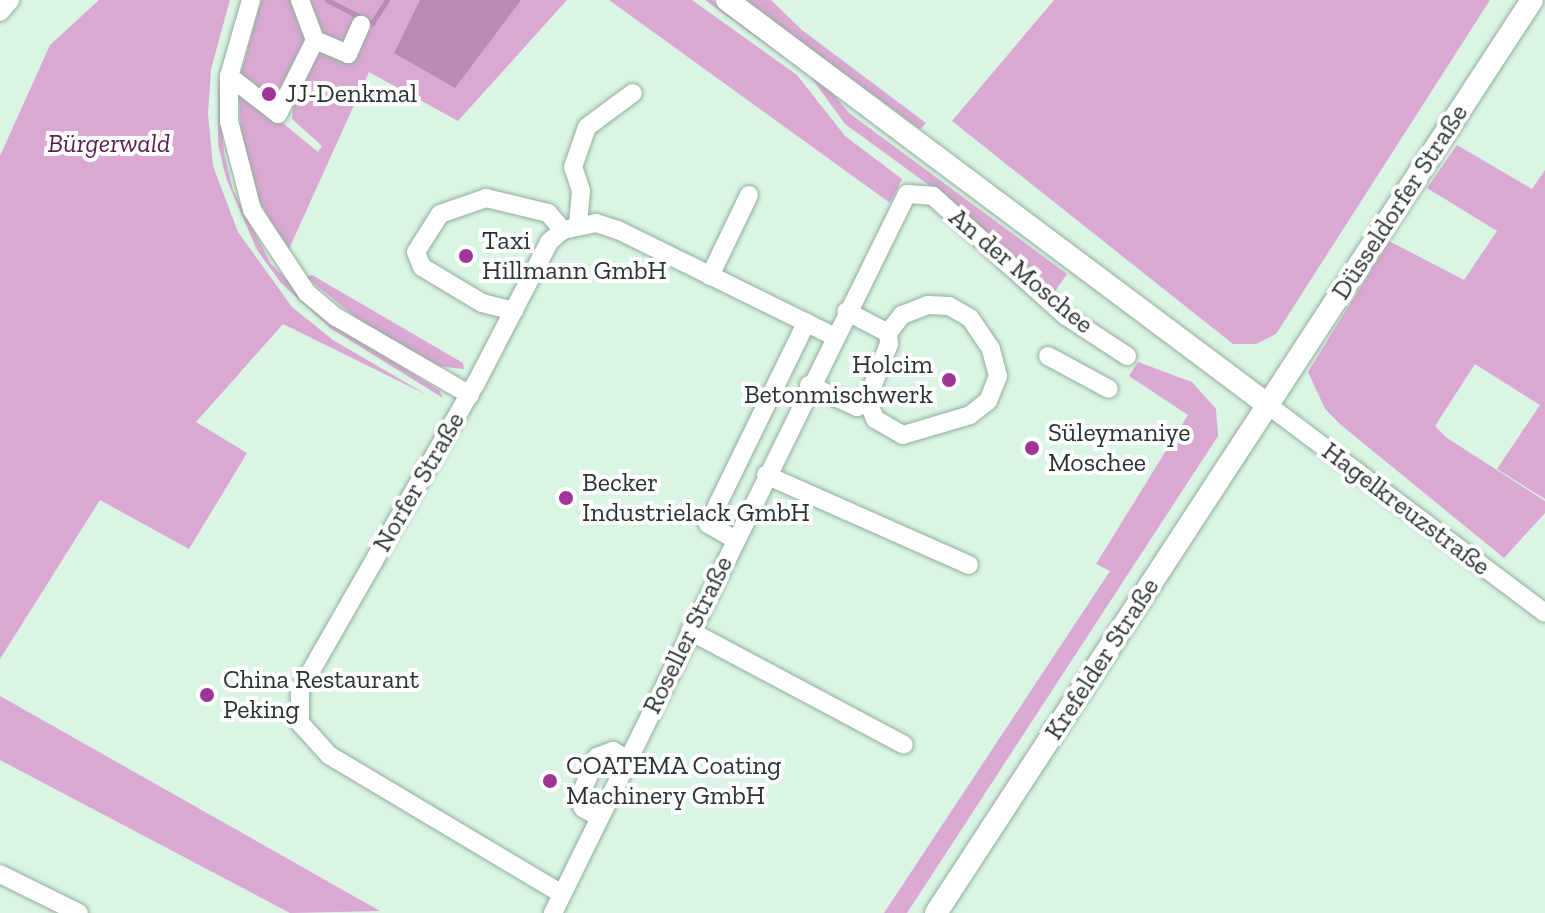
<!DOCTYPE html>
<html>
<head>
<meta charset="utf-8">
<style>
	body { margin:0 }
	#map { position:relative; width:1545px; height:913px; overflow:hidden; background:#daf5e4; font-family:"Zilla Slab",serif }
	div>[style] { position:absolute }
	.green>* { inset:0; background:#daa8d3 }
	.water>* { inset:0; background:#bc89b5 }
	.stream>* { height:5px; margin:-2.5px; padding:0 2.5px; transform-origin:2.5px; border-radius:2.5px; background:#bc89b5 }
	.roads { filter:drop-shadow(0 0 2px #93ac9c) drop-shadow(0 0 2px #93ac9c) }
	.minor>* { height:18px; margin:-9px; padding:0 9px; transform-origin:9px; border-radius:9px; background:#fff }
	.major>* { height:22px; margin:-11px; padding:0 11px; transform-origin:11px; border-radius:11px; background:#fff }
	.dots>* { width:22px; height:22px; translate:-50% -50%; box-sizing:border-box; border:4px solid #fff; border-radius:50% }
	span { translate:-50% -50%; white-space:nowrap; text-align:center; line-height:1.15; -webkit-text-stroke:8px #fff; paint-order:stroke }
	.poi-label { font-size:26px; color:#2b352f }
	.left { translate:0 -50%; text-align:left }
	.right { translate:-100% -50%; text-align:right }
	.park-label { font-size:26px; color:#5a1d54; font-style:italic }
	.street-label { font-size:26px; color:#2b352f }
</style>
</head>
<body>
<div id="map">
	<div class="green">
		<i style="clip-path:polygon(99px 0,230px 0,211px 69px,208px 114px,213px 166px,238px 232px,292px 307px,333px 340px,427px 395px,283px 324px,196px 422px,247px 453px,189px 549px,100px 500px,0 659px,0 156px,50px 45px)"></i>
		<i style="clip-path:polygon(261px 0,567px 0,458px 121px,369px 72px,289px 249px,291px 260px,253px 189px,242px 150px,239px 95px,250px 96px,318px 152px,322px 146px,292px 119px,294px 91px,285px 87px,268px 101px,240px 77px)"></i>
		<i style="clip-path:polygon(609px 0,692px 0,797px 75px,845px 136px,902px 179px,890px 203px)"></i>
		<i style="clip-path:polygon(705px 0,712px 0,819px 77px,849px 113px,1067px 274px,1053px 294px,948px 199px,845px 124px,810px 76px)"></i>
		<i style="clip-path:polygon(744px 0,771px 0,802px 30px,926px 123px,920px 129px)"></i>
		<i style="clip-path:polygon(1054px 0,1490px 0,1276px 334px,1256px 344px,1233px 344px,952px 121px)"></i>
		<i style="clip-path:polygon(218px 76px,224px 153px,233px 190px,271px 264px,327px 320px,439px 390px,443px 398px,330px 328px,281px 283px,257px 250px,226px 178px,218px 144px)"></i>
		<i style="clip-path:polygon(1457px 145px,1532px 189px,1545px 170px,1545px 499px,1497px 469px,1540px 405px,1475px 364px,1435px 426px,1447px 438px,1545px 501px,1545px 513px,1504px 558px,1341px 425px,1325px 409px,1308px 372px,1389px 241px,1464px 280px,1497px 231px,1427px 188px)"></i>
		<i style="clip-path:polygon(312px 275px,463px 363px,464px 369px,438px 366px,364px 324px,306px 277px)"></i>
		<i style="clip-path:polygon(1138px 362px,1192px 382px,1216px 409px,1218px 436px,907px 913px,884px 913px,1110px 571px,1096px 564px,1188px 415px,1129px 376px)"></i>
		<i style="clip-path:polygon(0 696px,380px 911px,290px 913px,0 760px)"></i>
	</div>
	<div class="water">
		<i style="clip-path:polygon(420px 0,521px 0,455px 88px,394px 53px)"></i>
	</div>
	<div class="stream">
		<i style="left:327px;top:0;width:51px;rotate:27.1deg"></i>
		<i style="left:372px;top:23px;width:27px;rotate:-57deg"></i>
	</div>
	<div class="roads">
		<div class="minor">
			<i style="left:251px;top:0;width:79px;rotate:106.1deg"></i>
			<i style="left:229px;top:76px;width:45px;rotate:90deg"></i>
			<i style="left:229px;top:121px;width:92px;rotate:75.5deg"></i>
			<i style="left:252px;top:210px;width:100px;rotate:56.5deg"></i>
			<i style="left:307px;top:293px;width:38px;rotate:40deg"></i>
			<i style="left:336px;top:317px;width:155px;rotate:30.2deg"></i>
			<i style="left:0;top:12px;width:16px;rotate:-50deg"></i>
			<i style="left:315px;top:40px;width:36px;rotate:23deg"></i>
			<i style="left:348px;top:54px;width:32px;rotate:-66deg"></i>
			<i style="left:229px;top:76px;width:62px;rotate:37.8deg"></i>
			<i style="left:278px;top:114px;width:83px;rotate:-63.4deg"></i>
			<i style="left:315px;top:40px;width:43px;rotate:-110.6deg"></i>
			<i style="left:578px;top:225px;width:34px;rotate:-85deg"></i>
			<i style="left:581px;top:191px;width:25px;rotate:-108deg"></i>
			<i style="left:573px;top:167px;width:42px;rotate:-70.7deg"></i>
			<i style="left:587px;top:127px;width:57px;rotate:-36.5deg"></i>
			<i style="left:710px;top:276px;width:90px;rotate:-64.3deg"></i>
			<i style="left:514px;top:311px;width:33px;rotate:-166deg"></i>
			<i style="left:482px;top:303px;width:70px;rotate:-149deg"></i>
			<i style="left:422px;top:267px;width:16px;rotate:-112deg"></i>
			<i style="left:416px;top:252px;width:45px;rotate:-57.7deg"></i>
			<i style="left:440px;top:214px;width:49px;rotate:-19.2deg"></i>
			<i style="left:486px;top:198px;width:64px;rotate:13.6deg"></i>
			<i style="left:548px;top:213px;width:23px;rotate:49deg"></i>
			<i style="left:1048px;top:356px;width:69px;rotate:28.4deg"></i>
			<i style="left:809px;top:385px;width:53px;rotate:24.6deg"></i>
			<i style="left:857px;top:407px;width:12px;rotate:-35deg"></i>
			<i style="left:867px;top:400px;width:60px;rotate:-68.6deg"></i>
			<i style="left:889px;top:344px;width:11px;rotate:-95deg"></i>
			<i style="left:888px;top:333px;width:47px;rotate:-152.4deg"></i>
			<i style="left:867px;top:400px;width:21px;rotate:67deg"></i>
			<i style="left:875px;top:419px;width:32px;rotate:30deg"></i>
			<i style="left:903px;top:435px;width:70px;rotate:-16.6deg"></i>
			<i style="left:970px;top:415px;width:23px;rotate:-38deg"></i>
			<i style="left:988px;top:401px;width:27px;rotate:-68deg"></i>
			<i style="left:998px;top:376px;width:28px;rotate:-105deg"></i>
			<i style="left:991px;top:349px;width:37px;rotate:-124deg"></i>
			<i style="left:970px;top:318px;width:24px;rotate:-150deg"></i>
			<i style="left:949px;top:306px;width:21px;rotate:-177deg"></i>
			<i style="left:928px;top:305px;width:28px;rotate:159deg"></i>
			<i style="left:902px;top:315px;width:23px;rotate:128deg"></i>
			<i style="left:1268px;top:405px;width:346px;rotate:36.9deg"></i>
			<i style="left:766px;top:475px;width:222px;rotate:23.9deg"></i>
			<i style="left:734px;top:539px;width:30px;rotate:-150deg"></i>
			<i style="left:708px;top:524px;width:224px;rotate:-64deg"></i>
			<i style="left:690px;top:631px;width:242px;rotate:28deg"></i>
			<i style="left:599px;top:817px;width:18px;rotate:-151deg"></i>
			<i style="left:583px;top:808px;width:11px;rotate:-112deg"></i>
			<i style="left:579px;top:798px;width:45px;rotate:-66.3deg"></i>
			<i style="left:597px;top:757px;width:17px;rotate:-21deg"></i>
			<i style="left:613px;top:751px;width:16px;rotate:30deg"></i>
			<i style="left:0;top:874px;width:88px;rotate:26.3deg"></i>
			<i style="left:562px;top:894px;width:271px;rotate:-149.2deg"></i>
			<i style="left:329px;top:755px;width:43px;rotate:-132.2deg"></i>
			<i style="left:300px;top:723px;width:33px;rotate:-90deg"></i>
			<i style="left:300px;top:690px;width:352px;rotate:-60.2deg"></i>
			<i style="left:475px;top:385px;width:161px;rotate:-62.6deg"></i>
			<i style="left:549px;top:242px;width:18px;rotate:-41deg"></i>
			<i style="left:563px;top:230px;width:34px;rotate:-12deg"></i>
			<i style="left:596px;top:223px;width:23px;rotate:18deg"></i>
			<i style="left:618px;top:230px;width:240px;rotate:26.2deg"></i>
			<i style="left:553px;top:913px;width:801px;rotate:-63.79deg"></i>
			<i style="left:907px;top:194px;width:26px;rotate:4deg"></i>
			<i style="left:933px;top:196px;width:179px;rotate:42.1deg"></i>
			<i style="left:1066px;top:316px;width:73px;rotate:33.3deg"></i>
		</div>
		<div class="major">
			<i style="left:727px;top:0;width:676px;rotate:36.82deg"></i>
			<i style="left:936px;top:913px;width:1090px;rotate:-56.86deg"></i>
		</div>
	</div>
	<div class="dots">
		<i style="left:269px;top:94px;background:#9f3596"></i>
		<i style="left:466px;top:256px;background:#9f3596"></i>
		<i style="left:949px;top:380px;background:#9f3596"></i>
		<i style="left:1032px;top:448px;background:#9f3596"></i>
		<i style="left:566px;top:498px;background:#9f3596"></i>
		<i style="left:207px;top:695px;background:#9f3596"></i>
		<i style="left:550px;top:781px;background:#9f3596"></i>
	</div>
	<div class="poi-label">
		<span class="left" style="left:285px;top:94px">JJ-Denkmal</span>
		<span class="left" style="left:482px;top:256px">Taxi<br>Hillmann GmbH</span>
		<span class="right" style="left:933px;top:380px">Holcim<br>Betonmischwerk</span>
		<span class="left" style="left:1048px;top:448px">Süleymaniye<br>Moschee</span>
		<span class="left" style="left:582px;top:498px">Becker<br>Industrielack GmbH</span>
		<span class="left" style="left:223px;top:695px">China Restaurant<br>Peking</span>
		<span class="left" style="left:566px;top:781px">COATEMA Coating<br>Machinery GmbH</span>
	</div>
	<div class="park-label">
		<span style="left:109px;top:144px">Bürgerwald</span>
	</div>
	<div class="street-label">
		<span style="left:1400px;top:202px;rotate:-57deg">Düsseldorfer Straße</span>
		<span style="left:1021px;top:271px;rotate:40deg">An der Moschee</span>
		<span style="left:419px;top:482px;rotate:-60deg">Norfer Straße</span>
		<span style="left:1406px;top:509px;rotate:37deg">Hagelkreuzstraße</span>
		<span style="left:688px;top:635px;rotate:-64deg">Roseller Straße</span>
		<span style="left:1102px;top:659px;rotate:-57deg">Krefelder Straße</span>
	</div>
</div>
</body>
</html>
